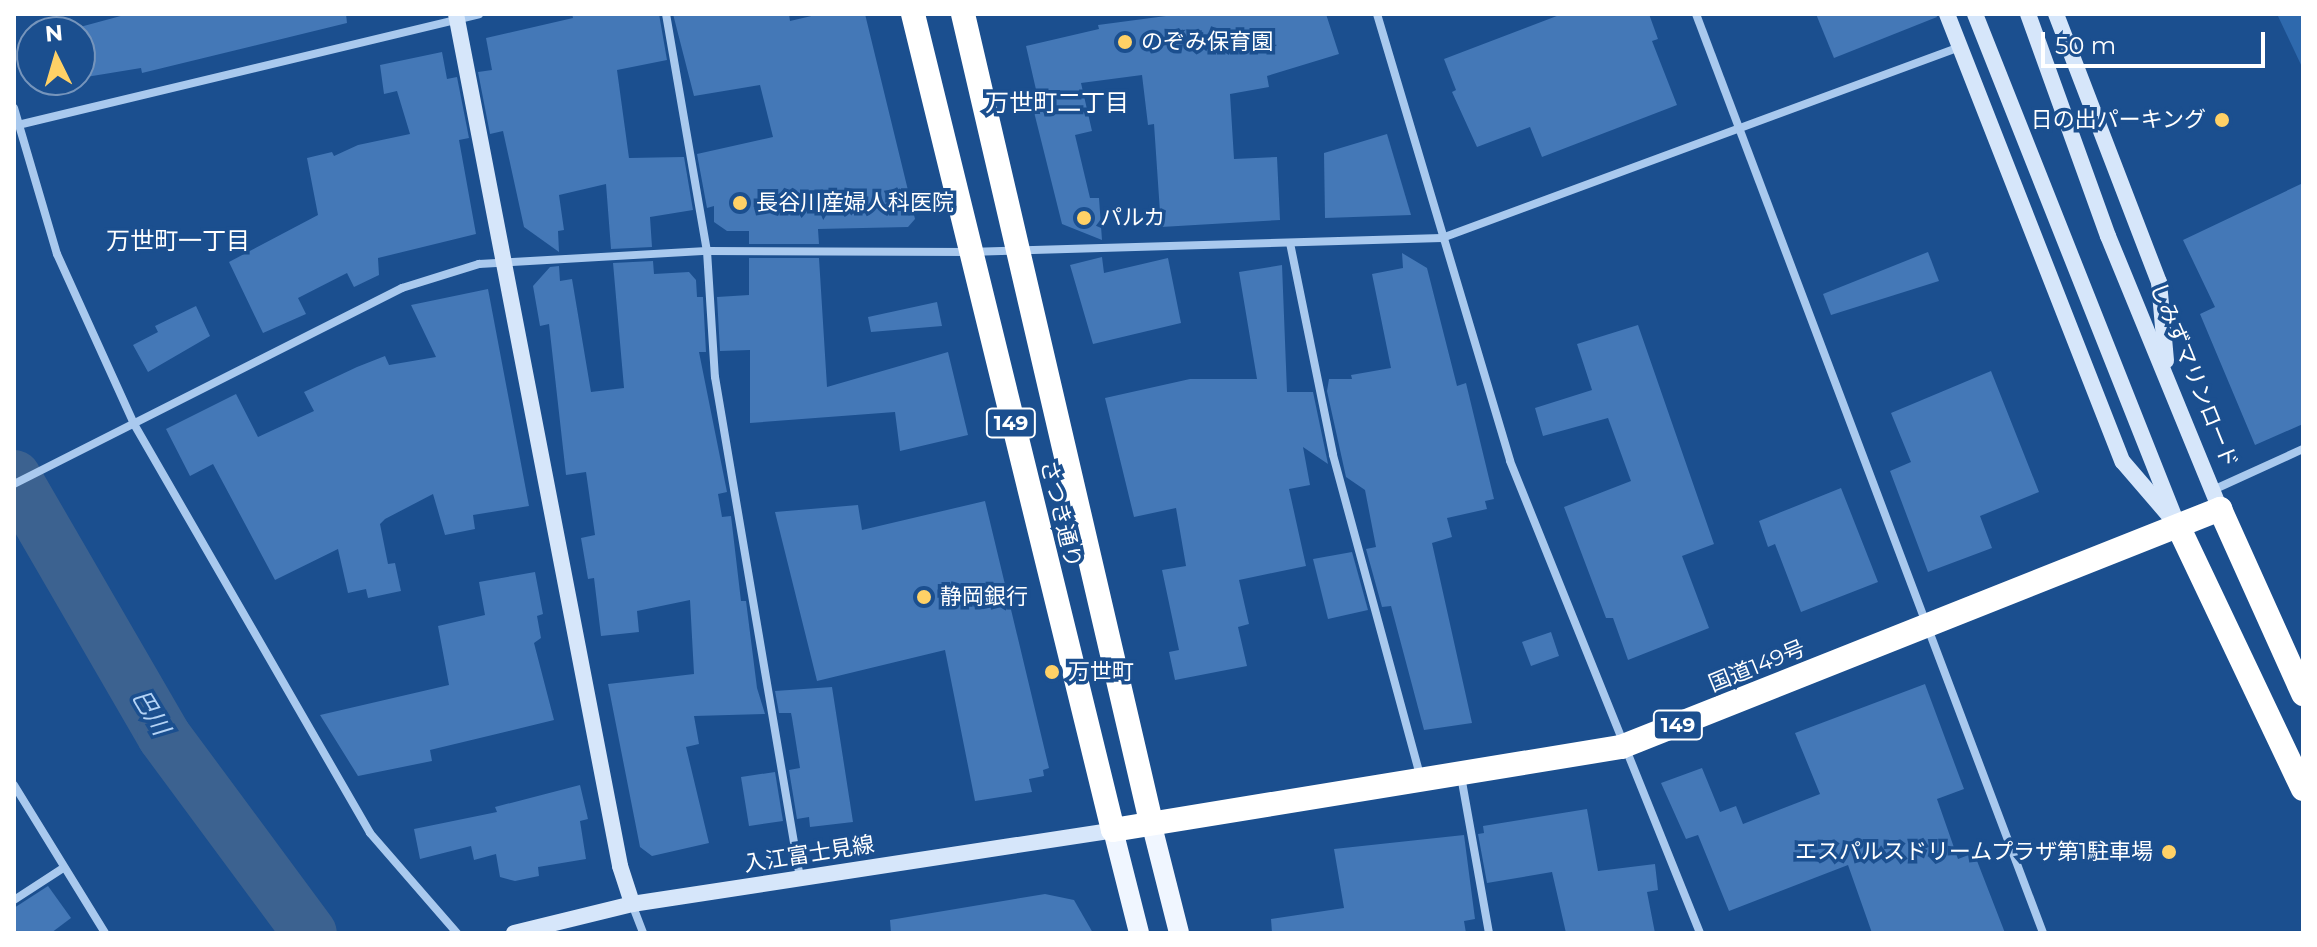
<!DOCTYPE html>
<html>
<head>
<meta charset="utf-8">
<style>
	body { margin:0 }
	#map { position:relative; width:2317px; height:947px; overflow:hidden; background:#1b4f8f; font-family:Montserrat,"Noto Sans JP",sans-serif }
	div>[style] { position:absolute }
	.green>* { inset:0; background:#2e69ad }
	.river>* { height:54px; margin:-27px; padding:0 27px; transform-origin:27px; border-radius:27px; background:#3c6290 }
	.building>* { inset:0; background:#4478b7 }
	.street>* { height:8px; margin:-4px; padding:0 4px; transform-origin:4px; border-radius:4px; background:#a9c9ee }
	.secondary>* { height:16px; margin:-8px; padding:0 8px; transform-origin:8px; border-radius:8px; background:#d6e6fa }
	.primary>* { height:20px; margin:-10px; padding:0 10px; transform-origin:10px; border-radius:10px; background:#f0f6ff }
	.highway>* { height:24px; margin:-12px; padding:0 12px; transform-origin:12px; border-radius:12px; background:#fff }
	.dots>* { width:22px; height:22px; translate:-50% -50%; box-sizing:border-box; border:4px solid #1b4f8f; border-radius:50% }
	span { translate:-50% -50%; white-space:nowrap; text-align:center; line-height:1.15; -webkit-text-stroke:7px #1b4f8f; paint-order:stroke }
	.shield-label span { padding:2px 6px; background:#1b4f8f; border:2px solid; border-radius:6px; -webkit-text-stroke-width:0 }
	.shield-label { font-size:20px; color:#fff; font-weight:700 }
	.poi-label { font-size:22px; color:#fff }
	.left { translate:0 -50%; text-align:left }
	.right { translate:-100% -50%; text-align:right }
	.street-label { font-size:22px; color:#fff }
	.neighbourhood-label { font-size:24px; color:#fff }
	.water-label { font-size:24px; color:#b5d3f5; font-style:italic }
	.frame { position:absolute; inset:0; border:16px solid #fff; pointer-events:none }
	.north { position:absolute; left:16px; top:16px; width:80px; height:80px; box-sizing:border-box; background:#1b4f8f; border:2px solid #7695bc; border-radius:50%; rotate:355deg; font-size:22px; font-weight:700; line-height:32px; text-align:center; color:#fff }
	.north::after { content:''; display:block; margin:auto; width:28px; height:36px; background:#ffd166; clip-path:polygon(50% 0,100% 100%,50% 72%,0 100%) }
	.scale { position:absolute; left:2041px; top:32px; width:224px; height:36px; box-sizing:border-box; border:4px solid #fff; border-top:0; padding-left:10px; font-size:24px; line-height:28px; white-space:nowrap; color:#fff; -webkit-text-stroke:6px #1b4f8f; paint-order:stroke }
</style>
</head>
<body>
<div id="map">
	<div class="green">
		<i style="clip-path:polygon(2277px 14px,2303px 14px,2303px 69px)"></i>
	</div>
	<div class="river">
		<i style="left:14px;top:477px;width:299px;rotate:59.9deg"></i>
		<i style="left:164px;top:736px;width:245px;rotate:53.5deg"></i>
	</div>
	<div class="building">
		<i style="clip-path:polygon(128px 14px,346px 14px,347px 23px,142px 73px,141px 68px,80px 78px,80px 27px)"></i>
		<i style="clip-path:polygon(572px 14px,659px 14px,667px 60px,617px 70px,629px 158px,684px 157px,693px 210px,650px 217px,652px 247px,611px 249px,606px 184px,559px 195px,564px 230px,558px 231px,559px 252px,524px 227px,503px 131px,490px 134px,478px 72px,492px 70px,486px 38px,573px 18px)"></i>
		<i style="clip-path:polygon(673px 14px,789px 14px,790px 21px,820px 14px,865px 14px,915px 219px,908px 227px,818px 229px,819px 244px,749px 244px,749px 231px,727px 231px,714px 222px,714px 206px,707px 208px,697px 154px,773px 137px,760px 85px,694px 96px)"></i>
		<i style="clip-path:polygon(1181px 14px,1326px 14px,1339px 54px,1267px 76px,1269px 87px,1230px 94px,1234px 159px,1277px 157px,1280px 220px,1161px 227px,1154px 124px,1148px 125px,1142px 75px,1081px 83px,1092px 131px,1075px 135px,1090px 198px,1099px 198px,1102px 240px,1062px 224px,1030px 96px,1037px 94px,1026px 46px,1099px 29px,1098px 25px)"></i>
		<i style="clip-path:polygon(1562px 14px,1649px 14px,1658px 39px,1652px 41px,1677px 105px,1542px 157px,1530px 127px,1477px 147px,1452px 92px,1456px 90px,1444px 59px)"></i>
		<i style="clip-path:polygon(1816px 14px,1936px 14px,1937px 17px,1834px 58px)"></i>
		<i style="clip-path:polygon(442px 52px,447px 79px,457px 77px,469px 138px,459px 140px,476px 234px,378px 258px,379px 275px,354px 287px,347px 273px,298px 298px,306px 314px,263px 333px,229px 262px,318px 215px,307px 158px,332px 152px,334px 156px,358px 145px,410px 134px,397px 91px,384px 94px,380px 65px)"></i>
		<i style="clip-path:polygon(1387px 134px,1411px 215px,1325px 218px,1324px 153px)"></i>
		<i style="clip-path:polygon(2303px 183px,2303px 424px,2255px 445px,2200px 314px,2215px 307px,2183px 240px)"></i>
		<i style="clip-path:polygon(1928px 252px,1939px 281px,1831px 315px,1823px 294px)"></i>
		<i style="clip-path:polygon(1402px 253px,1427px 268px,1457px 386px,1466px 383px,1494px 499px,1485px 501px,1487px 509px,1447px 518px,1452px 537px,1432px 543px,1472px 723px,1424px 730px,1391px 606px,1382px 607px,1366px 549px,1376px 547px,1365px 490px,1346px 477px,1327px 391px,1329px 379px,1352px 379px,1351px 375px,1391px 368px,1372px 274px,1403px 268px)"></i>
		<i style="clip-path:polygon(1102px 257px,1104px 273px,1168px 258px,1181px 323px,1093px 344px,1070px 265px)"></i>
		<i style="clip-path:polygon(749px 258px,819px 258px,827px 387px,948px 352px,968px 435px,900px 451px,895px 412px,750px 423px,750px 350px,720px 351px,717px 297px,749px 295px)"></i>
		<i style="clip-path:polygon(653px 261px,654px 274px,689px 272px,696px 280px,697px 297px,703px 297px,706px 352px,699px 352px,727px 492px,718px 494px,722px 517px,731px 516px,741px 601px,746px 601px,757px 688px,765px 714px,694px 716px,699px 744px,686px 747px,709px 843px,652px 856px,640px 847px,608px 684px,694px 674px,690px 600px,637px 611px,639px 632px,601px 636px,594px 578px,588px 579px,581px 538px,595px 535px,586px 472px,566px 475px,549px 324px,540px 326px,533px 286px,550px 267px,559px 266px,560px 281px,572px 279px,591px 392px,624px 388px,613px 263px)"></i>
		<i style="clip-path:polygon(1282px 265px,1287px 392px,1313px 392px,1328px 464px,1303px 447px,1310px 485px,1289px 489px,1306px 566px,1239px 580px,1249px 624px,1238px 627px,1247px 666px,1175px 680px,1169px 652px,1179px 650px,1162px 570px,1186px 566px,1176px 508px,1134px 517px,1105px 398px,1190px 379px,1257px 379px,1239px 272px)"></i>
		<i style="clip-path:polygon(488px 289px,529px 506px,473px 515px,475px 529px,445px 535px,433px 494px,385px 519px,380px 524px,388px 564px,395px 563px,401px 591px,368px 598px,366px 589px,348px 593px,338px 549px,275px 580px,213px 464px,190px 476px,166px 429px,236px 394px,258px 437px,314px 411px,304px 392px,357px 367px,385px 356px,389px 365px,436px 357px,411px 305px)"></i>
		<i style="clip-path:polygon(937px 302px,942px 326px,871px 332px,868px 317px)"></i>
		<i style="clip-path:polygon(196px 306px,210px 336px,148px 372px,133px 345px,158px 332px,155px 326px)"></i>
		<i style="clip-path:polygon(1638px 325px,1714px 544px,1682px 556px,1709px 628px,1628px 660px,1613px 618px,1606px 618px,1564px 507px,1631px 481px,1608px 418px,1543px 436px,1535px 408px,1592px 390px,1577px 344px)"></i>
		<i style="clip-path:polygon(1991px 371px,2039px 492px,1980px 516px,1992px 548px,1928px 572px,1890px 471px,1911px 462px,1891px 413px)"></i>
		<i style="clip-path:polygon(1841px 488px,1878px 582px,1801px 612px,1775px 544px,1768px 547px,1759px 521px)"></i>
		<i style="clip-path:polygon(985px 501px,1049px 768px,1043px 770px,1044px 776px,1029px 779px,1032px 792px,975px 801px,945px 650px,817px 681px,775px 512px,858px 505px,862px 530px)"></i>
		<i style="clip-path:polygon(1352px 552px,1368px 610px,1328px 619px,1313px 559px)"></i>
		<i style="clip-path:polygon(535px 572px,543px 614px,537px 616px,541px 638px,534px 643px,554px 720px,430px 750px,432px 761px,358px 776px,320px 715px,449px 685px,438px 626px,485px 615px,479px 582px)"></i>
		<i style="clip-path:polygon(1551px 632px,1559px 656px,1531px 666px,1522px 642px)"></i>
		<i style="clip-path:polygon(1925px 684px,1964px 789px,1937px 799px,1958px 859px,1974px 853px,2005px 933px,1872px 933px,1848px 865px,1729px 911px,1698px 835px,1686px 839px,1661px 783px,1702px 768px,1720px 812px,1736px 806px,1743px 824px,1820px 794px,1795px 733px)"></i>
		<i style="clip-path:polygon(832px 687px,853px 822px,810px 827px,809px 817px,797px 819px,789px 770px,800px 768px,792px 718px,791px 713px,779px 713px,775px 691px)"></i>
		<i style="clip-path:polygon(775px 772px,783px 821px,749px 826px,741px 777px)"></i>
		<i style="clip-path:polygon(580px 785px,588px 819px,580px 821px,586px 859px,538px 867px,539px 876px,515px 881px,500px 877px,496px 854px,474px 860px,471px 846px,420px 859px,414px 829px,497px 812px,495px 807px)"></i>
		<i style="clip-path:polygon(1587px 809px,1598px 871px,1655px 864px,1658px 890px,1647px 892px,1655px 933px,1566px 933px,1552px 872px,1487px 883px,1478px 834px,1484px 833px,1483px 826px)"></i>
		<i style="clip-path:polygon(1464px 835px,1475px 919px,1464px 921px,1466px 933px,1272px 933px,1271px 919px,1344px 908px,1334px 849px)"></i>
		<i style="clip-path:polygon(48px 886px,71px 918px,51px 933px,14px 933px,14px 908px)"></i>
		<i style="clip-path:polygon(1045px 894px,1074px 900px,1093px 933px,891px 933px,890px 920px)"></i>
	</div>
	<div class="street">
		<i style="left:666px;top:14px;width:241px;rotate:80.2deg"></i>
		<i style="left:707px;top:251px;width:126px;rotate:86.4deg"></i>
		<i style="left:715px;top:377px;width:508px;rotate:80.37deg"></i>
		<i style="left:1377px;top:14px;width:466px;rotate:73.4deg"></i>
		<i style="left:1510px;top:461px;width:509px;rotate:68.07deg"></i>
		<i style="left:1696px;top:14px;width:982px;rotate:69.31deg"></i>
		<i style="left:14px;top:108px;width:152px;rotate:73.6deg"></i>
		<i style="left:57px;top:254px;width:187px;rotate:65.6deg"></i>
		<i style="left:134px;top:424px;width:472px;rotate:60deg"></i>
		<i style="left:370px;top:833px;width:133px;rotate:49deg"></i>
		<i style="left:18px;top:125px;width:474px;rotate:-13.5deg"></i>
		<i style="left:1290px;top:243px;width:216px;rotate:78.5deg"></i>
		<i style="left:1333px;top:455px;width:332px;rotate:74.8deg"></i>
		<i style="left:14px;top:484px;width:435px;rotate:-26.8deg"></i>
		<i style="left:402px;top:288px;width:81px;rotate:-17.3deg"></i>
		<i style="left:479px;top:264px;width:228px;rotate:-3.3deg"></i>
		<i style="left:707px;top:251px;width:261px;rotate:0.2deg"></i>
		<i style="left:968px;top:252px;width:474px;rotate:-1.7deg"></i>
		<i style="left:1442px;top:238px;width:549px;rotate:-20.25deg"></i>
		<i style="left:2213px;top:490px;width:99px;rotate:-24.5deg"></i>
		<i style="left:1461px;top:776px;width:159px;rotate:79.9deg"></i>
		<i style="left:14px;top:785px;width:174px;rotate:58.4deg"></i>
		<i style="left:14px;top:900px;width:59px;rotate:-33.1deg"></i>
		<i style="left:632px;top:904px;width:31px;rotate:69deg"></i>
	</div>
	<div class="secondary">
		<i style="left:456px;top:14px;width:868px;rotate:79.1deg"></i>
		<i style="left:620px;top:866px;width:40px;rotate:72deg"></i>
		<i style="left:1947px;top:14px;width:481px;rotate:68.6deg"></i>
		<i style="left:2123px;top:462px;width:84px;rotate:49.3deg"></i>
		<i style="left:1975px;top:14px;width:545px;rotate:68.37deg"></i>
		<i style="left:2028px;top:14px;width:236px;rotate:70.2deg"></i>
		<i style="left:2108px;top:236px;width:295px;rotate:67.7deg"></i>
		<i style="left:2056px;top:14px;width:287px;rotate:69deg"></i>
		<i style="left:2159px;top:282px;width:79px;rotate:84.9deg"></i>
		<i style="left:514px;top:933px;width:122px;rotate:-13.8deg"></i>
		<i style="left:632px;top:904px;width:487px;rotate:-8.7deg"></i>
	</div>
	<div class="primary">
		<i style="left:1151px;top:822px;width:114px;rotate:75.8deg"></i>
		<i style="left:1113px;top:830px;width:106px;rotate:75.8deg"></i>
	</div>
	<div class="highway">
		<i style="left:913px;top:14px;width:840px;rotate:76.23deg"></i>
		<i style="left:1113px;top:830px;width:515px;rotate:-9.28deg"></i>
		<i style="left:1621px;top:747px;width:645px;rotate:-21.67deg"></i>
		<i style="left:2220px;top:509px;width:203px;rotate:65.8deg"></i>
		<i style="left:963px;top:14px;width:830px;rotate:76.9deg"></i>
		<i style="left:2178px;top:526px;width:291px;rotate:64.6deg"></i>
	</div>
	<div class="dots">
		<i style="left:1125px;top:42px;background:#ffd166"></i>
		<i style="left:2222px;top:120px;background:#ffd166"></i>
		<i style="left:740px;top:203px;background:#ffd166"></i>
		<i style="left:1084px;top:218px;background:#ffd166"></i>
		<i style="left:924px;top:597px;background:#ffd166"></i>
		<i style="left:1052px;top:672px;background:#ffd166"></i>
		<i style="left:2169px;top:852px;background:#ffd166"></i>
	</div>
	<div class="shield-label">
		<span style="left:1011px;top:423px">149</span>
		<span style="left:1678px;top:725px">149</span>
	</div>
	<div class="poi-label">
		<span class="left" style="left:1141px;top:42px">のぞみ保育園</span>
		<span class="right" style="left:2206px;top:120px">日の出パーキング</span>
		<span class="left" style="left:756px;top:203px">長谷川産婦人科医院</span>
		<span class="left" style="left:1100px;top:218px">パルカ</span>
		<span class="left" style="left:940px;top:597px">静岡銀行</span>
		<span class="left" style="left:1068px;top:672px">万世町</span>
		<span class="right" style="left:2153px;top:852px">エスパルスドリームプラザ第1駐車場</span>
	</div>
	<div class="street-label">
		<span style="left:2194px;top:375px;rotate:68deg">しみずマリンロード</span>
		<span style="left:1061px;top:514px;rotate:76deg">さつき通り</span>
		<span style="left:1757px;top:666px;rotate:-22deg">国道149号</span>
		<span style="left:809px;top:854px;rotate:-9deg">入江富士見線</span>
	</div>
	<div class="neighbourhood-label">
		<span style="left:1057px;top:103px">万世町二丁目</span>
		<span style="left:178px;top:241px">万世町一丁目</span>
	</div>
	<div class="water-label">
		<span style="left:151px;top:712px;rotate:59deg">巴川</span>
	</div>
	<div class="frame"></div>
	<div class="north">N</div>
	<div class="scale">50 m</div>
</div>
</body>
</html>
